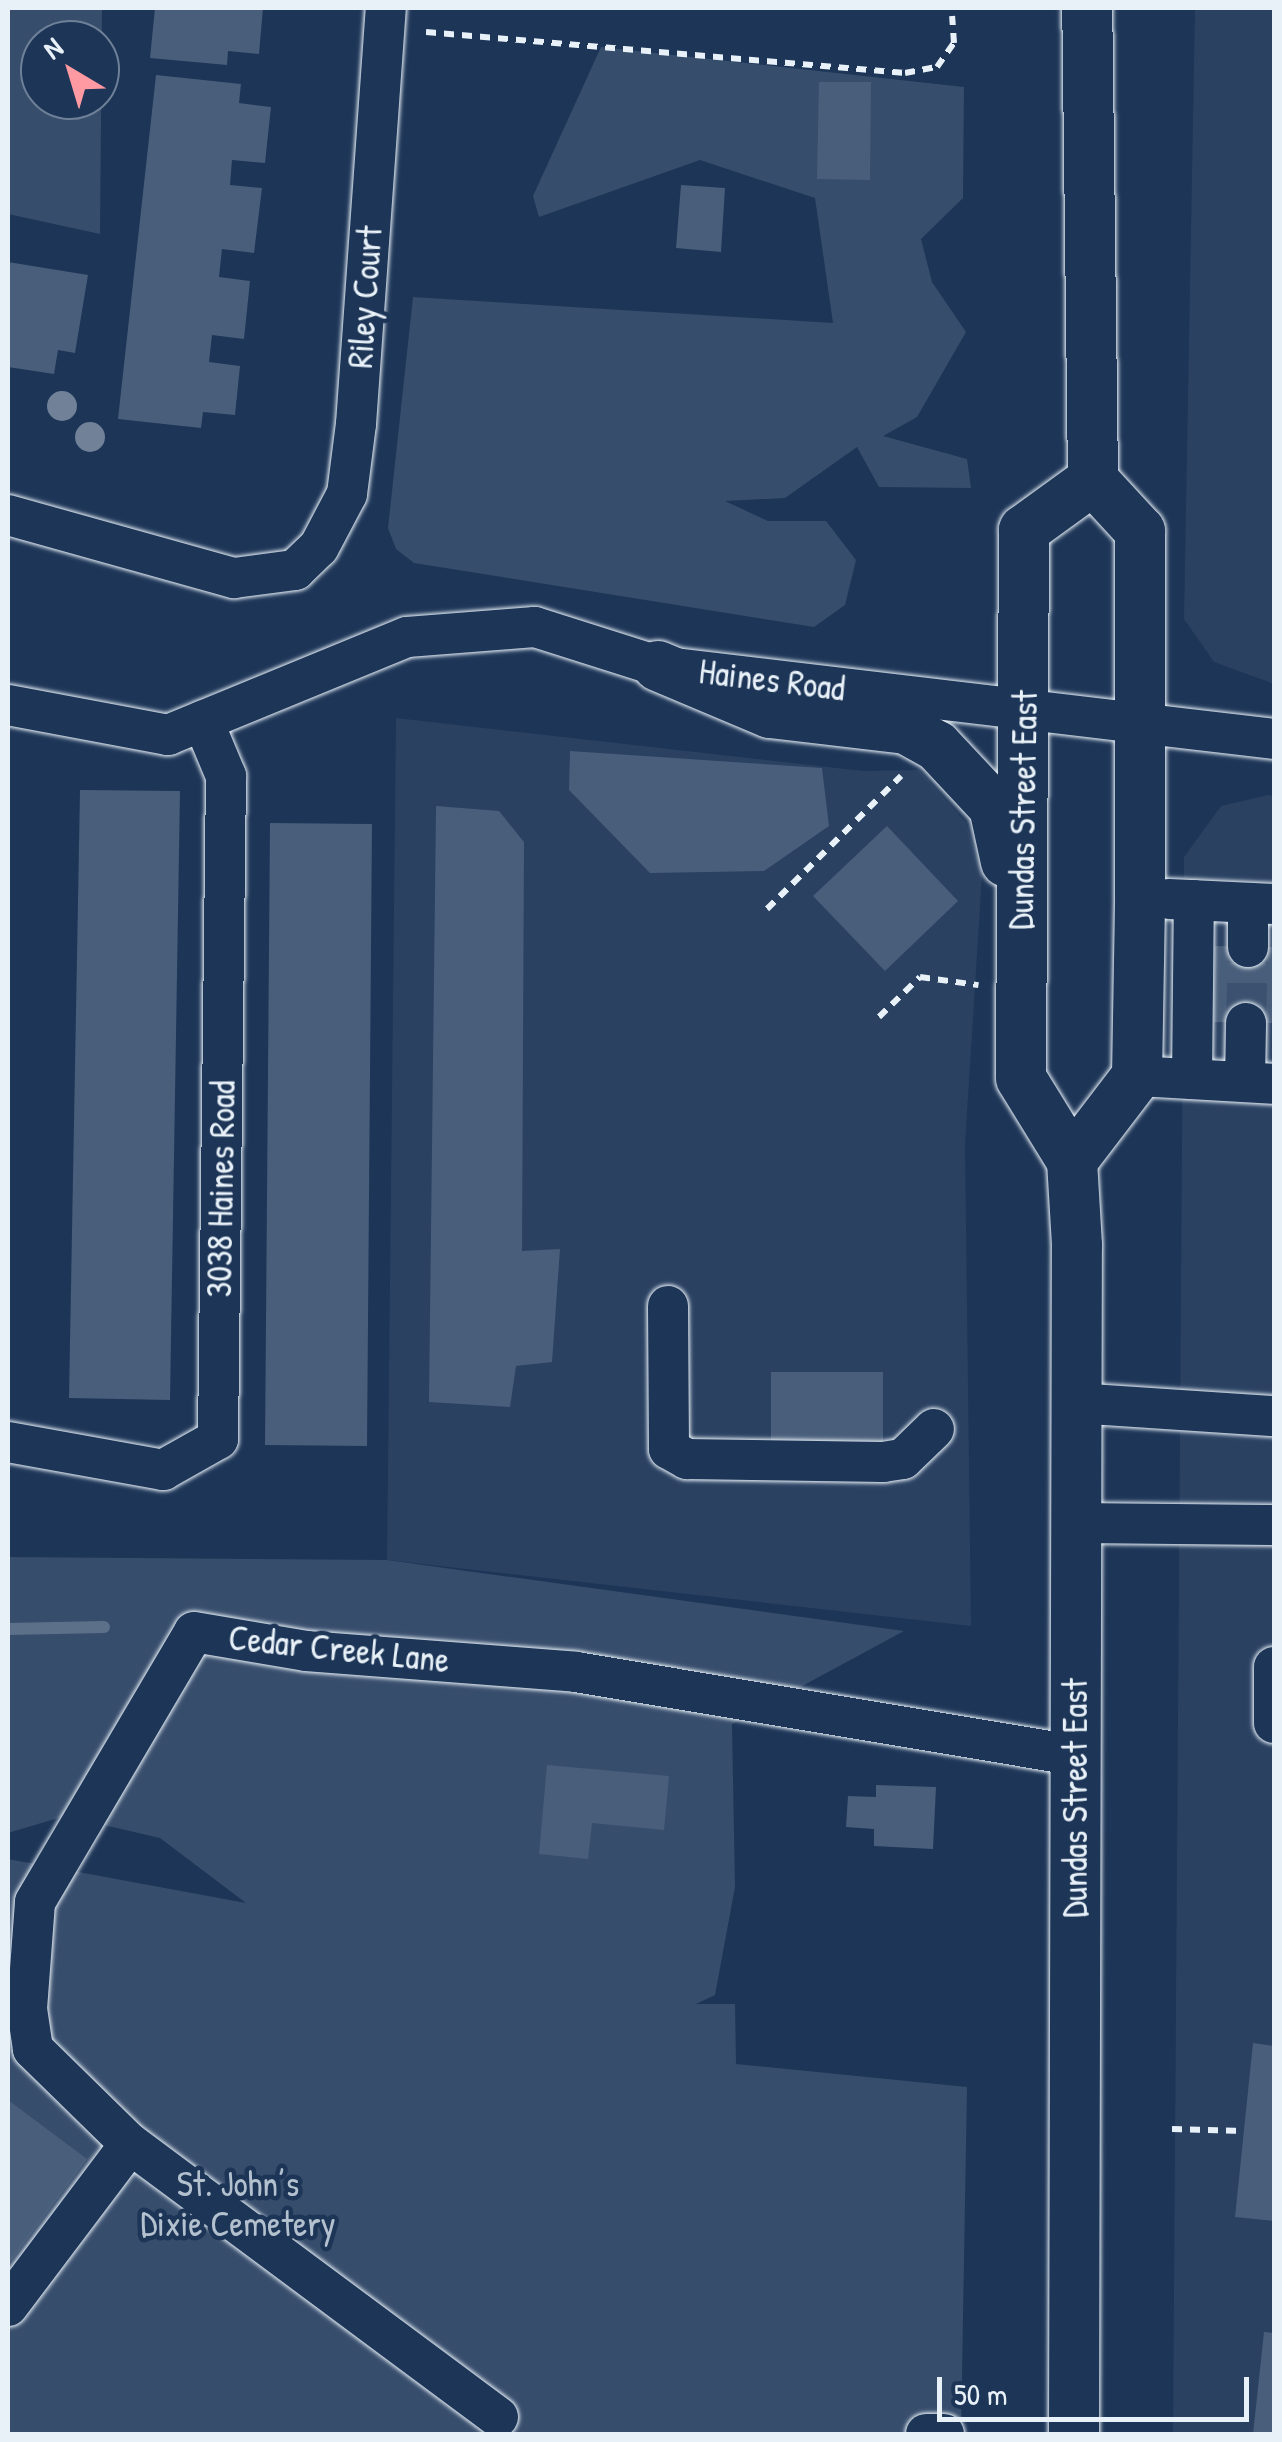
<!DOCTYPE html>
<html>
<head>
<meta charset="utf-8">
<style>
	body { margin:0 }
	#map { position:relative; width:1282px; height:2442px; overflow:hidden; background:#1d3557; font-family:"Patrick Hand",sans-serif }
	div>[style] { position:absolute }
	.built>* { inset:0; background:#2a4162 }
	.green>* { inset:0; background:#374d6c }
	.stream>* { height:12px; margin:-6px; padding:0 6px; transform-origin:6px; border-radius:6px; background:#5d7089 }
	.building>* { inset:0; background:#495e7a }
	.minor-tunnel>* { height:40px; margin-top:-20px; transform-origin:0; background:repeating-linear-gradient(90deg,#3b516f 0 40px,transparent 0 60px) }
	.path>* { height:6px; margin-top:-3px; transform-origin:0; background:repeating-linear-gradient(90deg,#e8f1f8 0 10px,transparent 0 18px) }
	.roads { filter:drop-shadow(0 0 2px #e8f1f8) drop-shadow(0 0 2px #e8f1f8) }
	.minor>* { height:40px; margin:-20px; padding:0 20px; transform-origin:20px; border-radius:20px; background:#1d3557 }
	.major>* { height:50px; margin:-25px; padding:0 25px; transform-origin:25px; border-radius:25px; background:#1d3557 }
	.trees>* { width:30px; height:30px; margin:-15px; border-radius:50%; background:#708198 }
	span { translate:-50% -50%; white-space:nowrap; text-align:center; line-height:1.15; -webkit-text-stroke:9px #1d3557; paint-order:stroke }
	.street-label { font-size:35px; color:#e8f1f8 }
	.park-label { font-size:35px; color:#b3c0ce }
	.frame { position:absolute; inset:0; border:10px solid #e8f1f8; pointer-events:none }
	.north { position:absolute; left:20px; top:20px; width:100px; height:100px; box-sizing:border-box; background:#1d3557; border:2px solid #6e8097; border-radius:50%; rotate:322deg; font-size:28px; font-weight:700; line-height:40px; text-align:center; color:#e8f1f8 }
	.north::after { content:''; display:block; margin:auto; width:35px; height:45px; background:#ff9aa2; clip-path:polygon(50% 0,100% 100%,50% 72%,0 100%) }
	.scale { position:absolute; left:937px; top:2377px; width:312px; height:45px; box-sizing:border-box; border:5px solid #e8f1f8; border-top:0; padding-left:12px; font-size:30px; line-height:35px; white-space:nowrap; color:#e8f1f8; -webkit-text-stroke:8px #1d3557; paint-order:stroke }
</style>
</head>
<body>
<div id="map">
	<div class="built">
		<i style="clip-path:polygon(1195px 8px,1274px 8px,1274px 684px,1214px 662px,1184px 619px)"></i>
		<i style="clip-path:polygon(396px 718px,863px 771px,919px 770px,966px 823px,982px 875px,965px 1145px,971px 1626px,387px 1560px)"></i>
		<i style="clip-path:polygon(1268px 795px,1274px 796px,1274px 2434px,1173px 2434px,1184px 857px,1221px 806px)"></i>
	</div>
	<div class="green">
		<i style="clip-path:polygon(evenodd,8px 8px,102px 8px,100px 234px,8px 214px,8px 8px,40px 40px,100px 40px,100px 100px,40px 100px,40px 40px)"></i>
		<i style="clip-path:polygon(601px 47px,964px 87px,963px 198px,921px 239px,932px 282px,966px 332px,917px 417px,883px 436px,967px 459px,971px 488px,879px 487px,857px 447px,785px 498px,725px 501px,768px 521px,826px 521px,856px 560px,845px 605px,814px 627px,414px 563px,396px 549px,388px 528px,413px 297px,833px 323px,815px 198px,700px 160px,539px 217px,533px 196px)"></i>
		<i style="clip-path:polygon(8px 1557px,387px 1560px,904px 1631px,732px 1724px,735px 1887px,715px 1995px,696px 2004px,735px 2004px,736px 2064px,967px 2087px,961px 2434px,8px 2434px,8px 1859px,246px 1903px,160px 1838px,65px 1816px,8px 1833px)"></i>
	</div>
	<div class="stream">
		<i style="left:8px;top:1629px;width:96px;rotate:-1.2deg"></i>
	</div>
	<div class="building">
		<i style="clip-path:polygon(155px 8px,263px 8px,259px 54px,228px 51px,227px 65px,150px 58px)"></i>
		<i style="clip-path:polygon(156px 75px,241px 84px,239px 103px,271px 107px,265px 163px,232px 160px,230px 185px,262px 188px,254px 253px,222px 249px,219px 277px,250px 281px,244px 339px,212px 335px,209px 362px,240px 366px,235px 415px,203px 412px,201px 428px,118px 419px)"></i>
		<i style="clip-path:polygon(819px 82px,871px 82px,870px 180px,817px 179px)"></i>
		<i style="clip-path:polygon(681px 185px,725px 188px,721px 252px,676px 248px)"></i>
		<i style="clip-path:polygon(8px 262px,88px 275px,75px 353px,58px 350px,54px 374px,8px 367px)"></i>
		<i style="clip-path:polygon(570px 751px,822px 768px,829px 826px,764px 871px,650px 873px,569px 790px)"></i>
		<i style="clip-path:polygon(80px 790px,180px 791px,170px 1400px,69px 1398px)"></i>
		<i style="clip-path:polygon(436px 806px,499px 811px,524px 842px,522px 1251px,560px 1249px,552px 1362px,516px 1366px,510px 1407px,429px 1402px)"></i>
		<i style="clip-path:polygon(270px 823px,372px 824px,367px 1446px,265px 1445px)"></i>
		<i style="clip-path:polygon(887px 826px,958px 901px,885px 971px,813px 896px)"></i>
		<i style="clip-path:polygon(1215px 946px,1274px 947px,1274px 1023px,1214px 1022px)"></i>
		<i style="clip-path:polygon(771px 1372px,883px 1372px,883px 1449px,771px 1449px)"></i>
		<i style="clip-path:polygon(547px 1765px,669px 1776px,664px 1830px,592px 1823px,588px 1859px,539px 1854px)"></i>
		<i style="clip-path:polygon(876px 1785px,936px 1787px,933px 1849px,874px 1846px,874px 1829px,846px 1827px,848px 1796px,876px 1797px)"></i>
		<i style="clip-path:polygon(1253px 2043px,1274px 2046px,1274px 2221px,1235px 2217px)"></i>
		<i style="clip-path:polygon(8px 2100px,87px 2159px,8px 2265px)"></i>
		<i style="clip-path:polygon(1264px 2332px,1274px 2333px,1274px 2434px,1253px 2434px)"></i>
	</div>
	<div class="minor-tunnel">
		<i style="left:1246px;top:1023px;width:76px;rotate:-88.5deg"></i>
	</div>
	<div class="path">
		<i style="left:426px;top:32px;width:481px;rotate:4.9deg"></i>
		<i style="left:905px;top:73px;width:33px;rotate:-11deg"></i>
		<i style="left:937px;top:67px;width:29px;rotate:-55deg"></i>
		<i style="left:954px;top:43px;width:27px;rotate:-94deg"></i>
		<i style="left:767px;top:909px;width:189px;rotate:-44.8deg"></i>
		<i style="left:879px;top:1017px;width:57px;rotate:-44.3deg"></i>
		<i style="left:920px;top:977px;width:59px;rotate:7.9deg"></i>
		<i style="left:1172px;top:2129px;width:71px;rotate:1.6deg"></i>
	</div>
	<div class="roads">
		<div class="minor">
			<i style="left:8px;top:515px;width:235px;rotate:15.6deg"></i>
			<i style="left:234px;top:578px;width:62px;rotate:-7.5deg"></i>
			<i style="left:295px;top:570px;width:33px;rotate:-44deg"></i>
			<i style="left:319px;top:547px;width:60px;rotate:-62.2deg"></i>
			<i style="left:347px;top:494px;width:71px;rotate:-82.7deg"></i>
			<i style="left:356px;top:424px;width:417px;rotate:-85.9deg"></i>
			<i style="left:8px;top:705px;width:163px;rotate:10.6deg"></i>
			<i style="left:168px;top:735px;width:258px;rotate:-22.3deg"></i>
			<i style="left:407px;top:637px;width:128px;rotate:-4.5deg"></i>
			<i style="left:535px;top:627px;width:129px;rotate:17.6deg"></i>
			<i style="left:658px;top:666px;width:620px;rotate:6.76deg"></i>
			<i style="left:1169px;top:899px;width:105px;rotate:2.7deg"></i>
			<i style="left:1248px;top:947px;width:44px;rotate:-90deg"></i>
			<i style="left:1137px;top:1076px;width:137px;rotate:3.3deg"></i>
			<i style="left:1192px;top:1079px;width:179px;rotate:-89.4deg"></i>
			<i style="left:1245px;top:1082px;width:59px;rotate:-89deg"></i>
			<i style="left:668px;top:1306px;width:143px;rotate:89.6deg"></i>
			<i style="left:669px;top:1449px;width:21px;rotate:29deg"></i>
			<i style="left:687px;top:1459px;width:196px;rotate:0.9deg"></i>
			<i style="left:883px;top:1462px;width:20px;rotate:-9deg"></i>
			<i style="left:903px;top:1459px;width:43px;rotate:-44.1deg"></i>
			<i style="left:1076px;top:1403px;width:198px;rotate:3.8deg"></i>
			<i style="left:8px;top:1442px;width:158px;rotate:10.2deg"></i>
			<i style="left:163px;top:1470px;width:63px;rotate:-29.4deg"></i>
			<i style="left:218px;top:1439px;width:663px;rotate:-89.31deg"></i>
			<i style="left:226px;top:776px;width:60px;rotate:-112.7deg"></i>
			<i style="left:1075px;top:1523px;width:199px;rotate:0.6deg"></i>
			<i style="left:1274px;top:1667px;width:56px;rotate:90deg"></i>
			<i style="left:8px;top:2306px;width:203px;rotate:-53deg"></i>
			<i style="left:498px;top:2417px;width:458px;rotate:-143.4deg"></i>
			<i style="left:130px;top:2144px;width:136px;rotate:-135.6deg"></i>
			<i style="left:33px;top:2049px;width:40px;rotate:-98.5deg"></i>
			<i style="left:27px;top:2009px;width:107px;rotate:-85.7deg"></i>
			<i style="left:35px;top:1902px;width:313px;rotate:-59.5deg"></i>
			<i style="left:194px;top:1632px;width:114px;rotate:9.6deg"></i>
			<i style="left:306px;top:1651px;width:271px;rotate:4.4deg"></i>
			<i style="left:576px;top:1672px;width:504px;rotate:9.48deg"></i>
			<i style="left:926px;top:2434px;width:18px"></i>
		</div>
		<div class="major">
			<i style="left:658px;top:666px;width:121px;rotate:22.8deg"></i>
			<i style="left:770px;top:713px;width:137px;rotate:6.7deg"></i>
			<i style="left:906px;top:729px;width:35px;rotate:29deg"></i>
			<i style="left:937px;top:746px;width:83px;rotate:46.9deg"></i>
			<i style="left:994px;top:807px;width:56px;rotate:77.7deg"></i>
			<i style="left:1072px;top:1161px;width:107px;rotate:-52.6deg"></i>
			<i style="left:1137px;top:1076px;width:179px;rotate:-89deg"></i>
			<i style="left:1140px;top:897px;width:366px;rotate:-90deg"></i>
			<i style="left:1140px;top:531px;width:69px;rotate:-132.7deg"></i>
			<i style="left:1093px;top:480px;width:472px;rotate:-90.7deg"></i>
			<i style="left:1074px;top:2434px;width:1189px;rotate:-89.86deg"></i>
			<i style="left:1077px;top:1245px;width:84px;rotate:-93.4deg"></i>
			<i style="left:1072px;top:1161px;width:97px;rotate:-121.6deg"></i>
			<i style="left:1021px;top:1078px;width:548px;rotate:-89.69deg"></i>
			<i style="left:1024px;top:530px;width:85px;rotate:-35.9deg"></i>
		</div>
	</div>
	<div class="trees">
		<i style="left:62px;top:406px"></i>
		<i style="left:90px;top:437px"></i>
	</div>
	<div class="street-label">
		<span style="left:365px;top:297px;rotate:-86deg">Riley Court</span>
		<span style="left:772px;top:680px;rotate:7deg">Haines Road</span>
		<span style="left:1023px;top:810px;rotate:-89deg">Dundas Street East</span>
		<span style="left:221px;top:1189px;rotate:-89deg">3038 Haines Road</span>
		<span style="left:339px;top:1649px;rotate:6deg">Cedar Creek Lane</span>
		<span style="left:1075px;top:1798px;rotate:-90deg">Dundas Street East</span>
	</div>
	<div class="park-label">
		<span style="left:238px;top:2204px">St. John’s<br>Dixie Cemetery</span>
	</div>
	<div class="frame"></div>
	<div class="north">N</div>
	<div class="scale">50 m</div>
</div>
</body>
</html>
